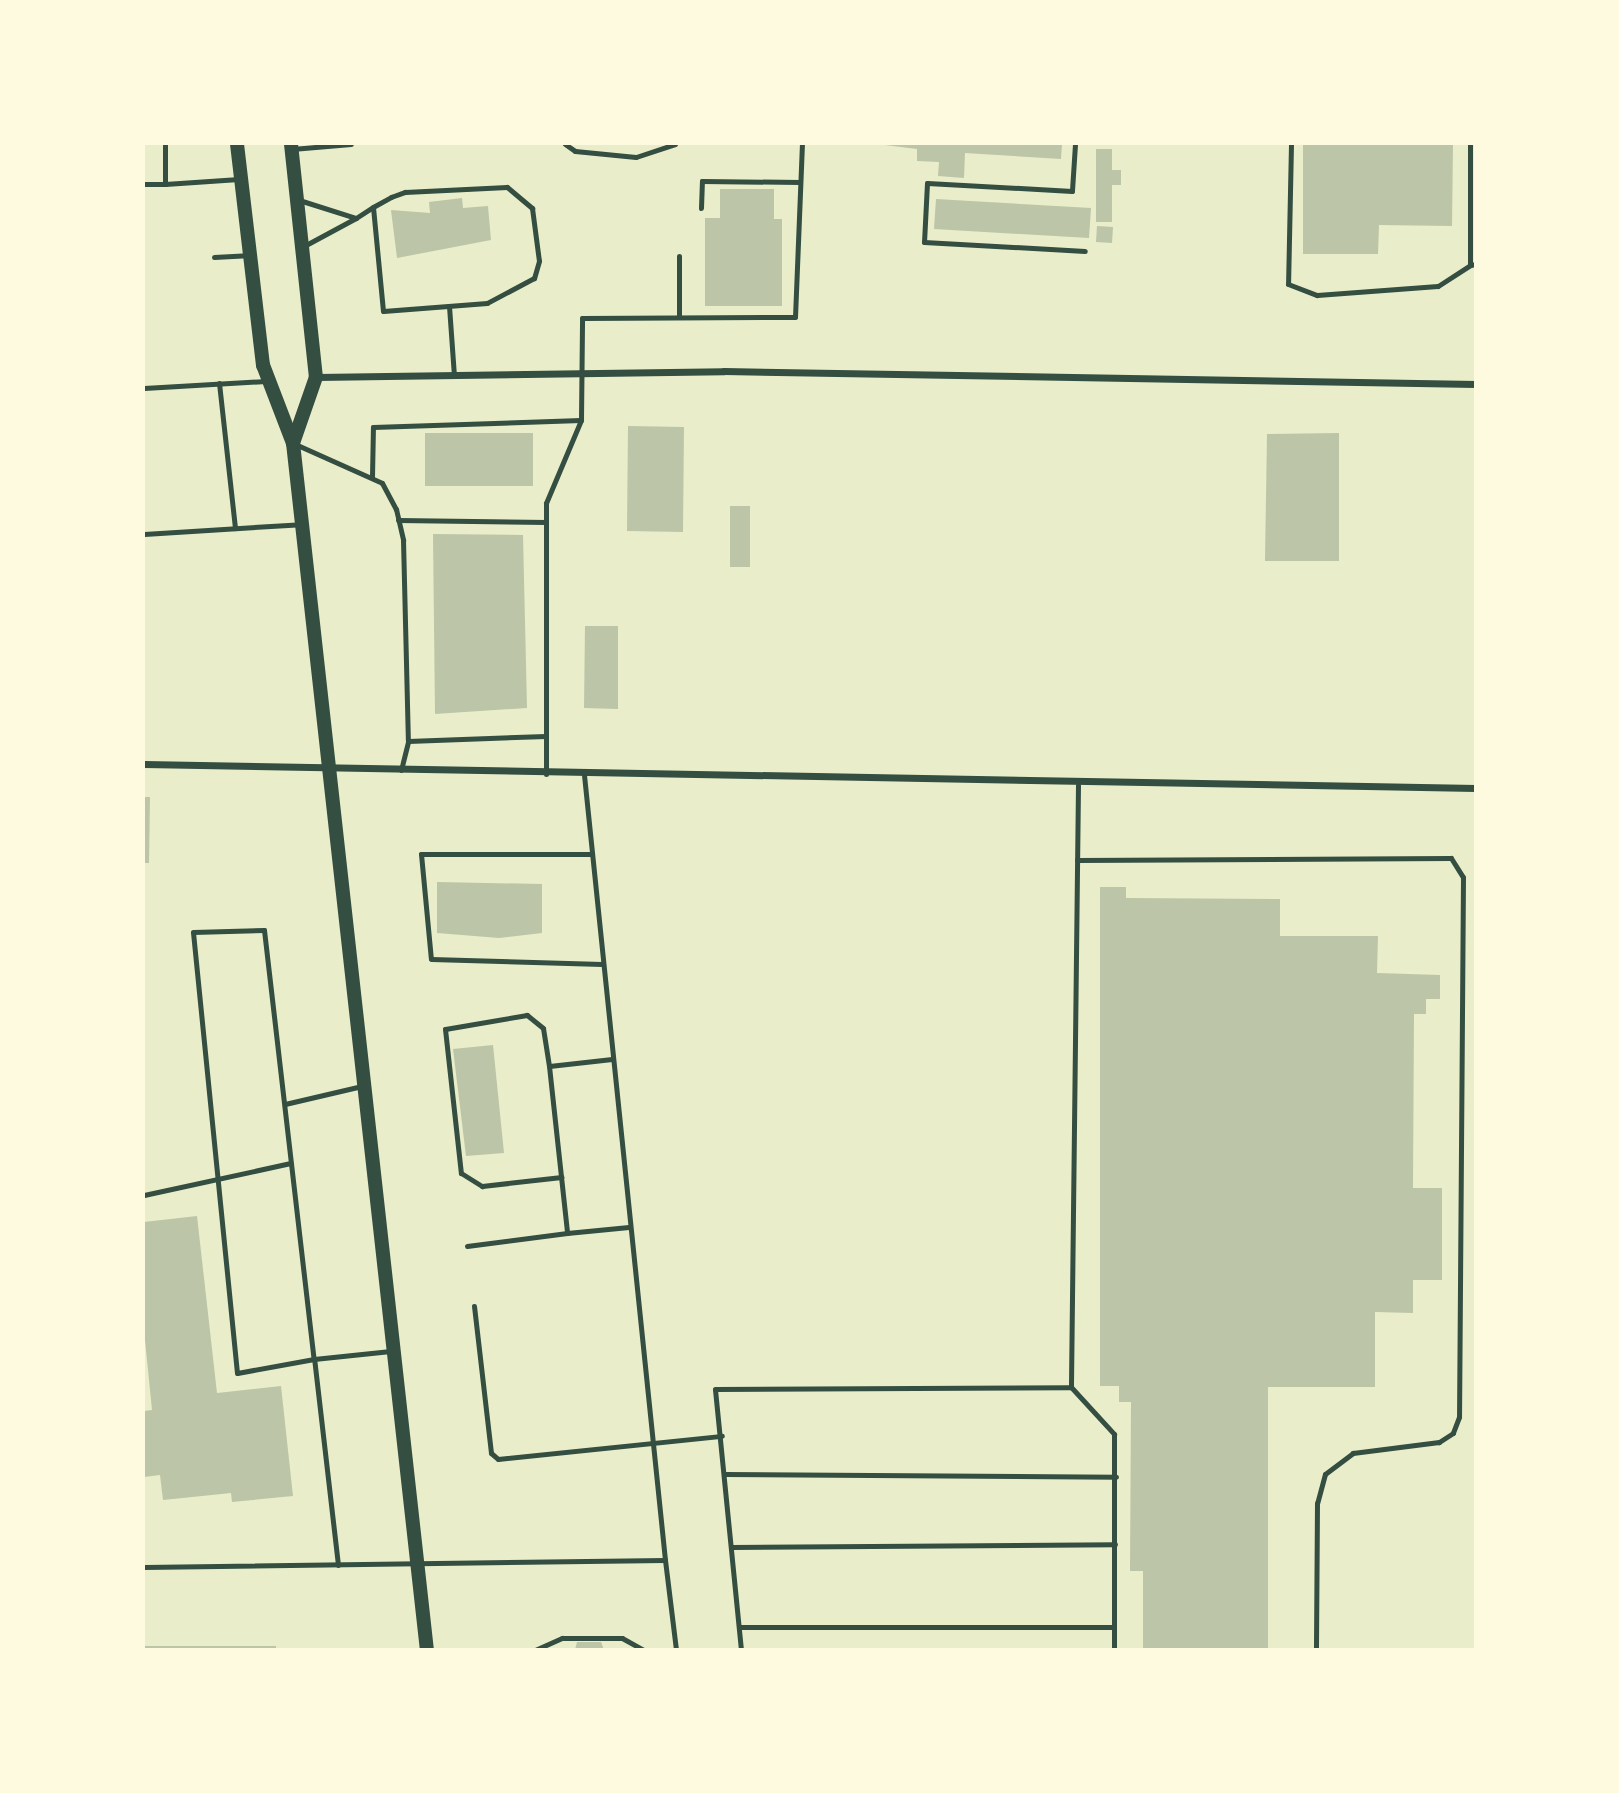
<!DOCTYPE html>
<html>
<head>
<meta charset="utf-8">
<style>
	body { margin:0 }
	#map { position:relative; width:1619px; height:1793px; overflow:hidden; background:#e9edc9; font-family:Helvetica,sans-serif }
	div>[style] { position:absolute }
	.building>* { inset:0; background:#bcc5a7 }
	.service>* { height:5px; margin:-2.5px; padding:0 2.5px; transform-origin:2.5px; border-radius:2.5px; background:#344e41 }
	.minor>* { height:7px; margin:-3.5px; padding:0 3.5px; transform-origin:3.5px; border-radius:3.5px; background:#344e41 }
	.secondary>* { height:14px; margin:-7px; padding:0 7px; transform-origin:7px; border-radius:7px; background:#344e41 }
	span { translate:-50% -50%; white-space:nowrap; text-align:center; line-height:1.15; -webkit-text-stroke:5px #fefae0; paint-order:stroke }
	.frame { position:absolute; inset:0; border:145px solid #fefae0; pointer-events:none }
</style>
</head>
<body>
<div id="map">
	<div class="building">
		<i style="clip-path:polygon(877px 144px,1062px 144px,1061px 159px,965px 153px,964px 178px,938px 176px,939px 162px,917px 161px,917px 149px)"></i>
		<i style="clip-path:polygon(1303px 144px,1453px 144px,1452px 226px,1379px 225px,1378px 254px,1303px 254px)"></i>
		<i style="clip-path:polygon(1096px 149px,1112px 149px,1112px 170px,1121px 170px,1121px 185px,1112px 185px,1112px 222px,1096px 222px)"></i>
		<i style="clip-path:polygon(720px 189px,774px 189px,774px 219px,782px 219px,782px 306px,705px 306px,705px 218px,720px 218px)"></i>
		<i style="clip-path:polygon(462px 198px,463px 208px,488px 206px,491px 240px,397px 258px,391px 210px,430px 213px,429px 202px)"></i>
		<i style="clip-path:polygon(936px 199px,1091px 208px,1089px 238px,934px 229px)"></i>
		<i style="clip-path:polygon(1097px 226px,1113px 227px,1112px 243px,1096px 242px)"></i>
		<i style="clip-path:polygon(628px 426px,684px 427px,683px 532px,627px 531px)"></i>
		<i style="clip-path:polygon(425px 433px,533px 433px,533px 486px,425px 486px)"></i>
		<i style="clip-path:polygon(1339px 433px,1339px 561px,1265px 561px,1267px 434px)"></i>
		<i style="clip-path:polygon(730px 506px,750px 506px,750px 567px,730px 567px)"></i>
		<i style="clip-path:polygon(433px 534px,523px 535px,527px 708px,435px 714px)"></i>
		<i style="clip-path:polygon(585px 626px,618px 626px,618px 709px,584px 708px)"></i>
		<i style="clip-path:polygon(144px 797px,150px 797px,149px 863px,144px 863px)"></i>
		<i style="clip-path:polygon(437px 882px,542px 884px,542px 933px,499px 938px,437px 933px)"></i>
		<i style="clip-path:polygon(1100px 887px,1126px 887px,1126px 898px,1280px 899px,1280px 936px,1378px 936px,1377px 973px,1440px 975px,1440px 999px,1426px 999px,1426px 1014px,1414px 1014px,1413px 1188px,1442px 1188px,1442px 1280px,1413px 1280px,1413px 1313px,1375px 1312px,1375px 1387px,1268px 1387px,1268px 1650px,1143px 1650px,1143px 1571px,1130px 1571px,1131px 1402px,1119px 1402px,1119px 1386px,1100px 1386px)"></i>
		<i style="clip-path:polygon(493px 1045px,504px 1153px,466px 1156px,453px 1049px)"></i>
		<i style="clip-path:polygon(197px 1216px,217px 1393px,281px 1386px,293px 1496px,232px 1502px,231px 1493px,163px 1500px,160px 1475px,144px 1477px,144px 1411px,152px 1410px,144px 1330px,144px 1222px)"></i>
		<i style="clip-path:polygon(577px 1642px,601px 1642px,604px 1650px,575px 1650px)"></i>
		<i style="clip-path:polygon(144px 1646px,276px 1646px,276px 1650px,144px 1650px)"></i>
	</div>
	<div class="service">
		<i style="left:565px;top:144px;width:12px;rotate:35deg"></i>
		<i style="left:575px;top:151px;width:61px;rotate:5.6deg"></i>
		<i style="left:636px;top:157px;width:41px;rotate:-18.4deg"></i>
		<i style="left:1075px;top:144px;width:47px;rotate:93.7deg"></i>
		<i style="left:1072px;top:191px;width:145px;rotate:-176.8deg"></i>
		<i style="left:927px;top:183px;width:59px;rotate:92.9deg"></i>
		<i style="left:924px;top:242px;width:161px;rotate:3.2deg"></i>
		<i style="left:1291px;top:144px;width:140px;rotate:91.2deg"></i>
		<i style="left:1288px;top:284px;width:31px;rotate:21deg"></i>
		<i style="left:1317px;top:295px;width:121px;rotate:-4.3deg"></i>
		<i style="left:1438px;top:286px;width:38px;rotate:-33deg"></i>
		<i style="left:1470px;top:144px;width:121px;rotate:90deg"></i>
		<i style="left:1470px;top:265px;width:6px;rotate:-9deg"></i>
		<i style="left:292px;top:149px;width:59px;rotate:-4.8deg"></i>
		<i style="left:144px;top:184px;width:21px"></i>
		<i style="left:165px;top:184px;width:40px;rotate:-90deg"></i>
		<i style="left:165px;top:184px;width:74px;rotate:-3.9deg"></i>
		<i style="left:299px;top:200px;width:60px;rotate:17.5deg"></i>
		<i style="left:701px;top:208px;width:27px;rotate:-88deg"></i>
		<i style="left:702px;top:181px;width:98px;rotate:0.6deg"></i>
		<i style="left:304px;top:246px;width:59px;rotate:-28.3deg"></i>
		<i style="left:356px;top:218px;width:20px;rotate:-33deg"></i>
		<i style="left:373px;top:207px;width:21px;rotate:-29deg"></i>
		<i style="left:391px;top:197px;width:15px;rotate:-20deg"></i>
		<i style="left:405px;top:192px;width:102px;rotate:-2.8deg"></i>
		<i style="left:507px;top:187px;width:33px;rotate:40deg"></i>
		<i style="left:532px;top:208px;width:53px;rotate:82.5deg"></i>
		<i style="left:539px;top:261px;width:18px;rotate:106deg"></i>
		<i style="left:534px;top:278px;width:53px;rotate:152deg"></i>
		<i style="left:487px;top:303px;width:104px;rotate:175.6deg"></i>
		<i style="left:383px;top:311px;width:104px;rotate:-95.5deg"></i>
		<i style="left:679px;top:256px;width:61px;rotate:90deg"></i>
		<i style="left:214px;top:257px;width:33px;rotate:-3deg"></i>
		<i style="left:449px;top:306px;width:69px;rotate:85.9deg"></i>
		<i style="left:219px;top:383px;width:146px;rotate:83.7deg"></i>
		<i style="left:144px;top:388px;width:122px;rotate:-3.3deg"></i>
		<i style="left:295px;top:444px;width:95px;rotate:24.1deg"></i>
		<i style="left:382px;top:483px;width:30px;rotate:62deg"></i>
		<i style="left:396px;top:509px;width:32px;rotate:77deg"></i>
		<i style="left:403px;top:540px;width:201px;rotate:88.6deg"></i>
		<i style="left:372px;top:477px;width:50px;rotate:-88.9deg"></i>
		<i style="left:373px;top:427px;width:208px;rotate:-1.9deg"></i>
		<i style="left:398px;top:520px;width:148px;rotate:0.8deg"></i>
		<i style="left:144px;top:534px;width:157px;rotate:-3.6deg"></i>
		<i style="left:546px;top:736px;width:233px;rotate:-90deg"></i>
		<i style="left:546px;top:503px;width:90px;rotate:-67.1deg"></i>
		<i style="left:581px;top:420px;width:102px;rotate:-89.4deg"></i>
		<i style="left:582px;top:318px;width:213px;rotate:-0.3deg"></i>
		<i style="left:795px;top:317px;width:173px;rotate:-87.7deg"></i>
		<i style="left:401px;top:770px;width:30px;rotate:-76deg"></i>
		<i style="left:408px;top:741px;width:138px;rotate:-2.1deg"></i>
		<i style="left:546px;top:736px;width:38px;rotate:90deg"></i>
		<i style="left:1078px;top:785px;width:602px;rotate:90.67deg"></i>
		<i style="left:1071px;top:1387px;width:64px;rotate:47.5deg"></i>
		<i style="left:1114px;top:1434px;width:216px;rotate:90deg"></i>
		<i style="left:591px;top:854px;width:170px;rotate:180deg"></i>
		<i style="left:421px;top:854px;width:105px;rotate:84.6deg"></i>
		<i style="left:431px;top:959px;width:171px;rotate:1.7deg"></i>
		<i style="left:1077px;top:860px;width:374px;rotate:-0.3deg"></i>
		<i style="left:1451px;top:858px;width:22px;rotate:58deg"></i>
		<i style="left:1463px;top:877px;width:540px;rotate:90.42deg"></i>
		<i style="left:1459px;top:1417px;width:17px;rotate:111deg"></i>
		<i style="left:1453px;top:1433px;width:17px;rotate:147deg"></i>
		<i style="left:1439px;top:1442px;width:87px;rotate:172.7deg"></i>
		<i style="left:1353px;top:1453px;width:35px;rotate:143deg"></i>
		<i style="left:1325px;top:1474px;width:30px;rotate:105deg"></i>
		<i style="left:1317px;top:1503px;width:147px;rotate:90.4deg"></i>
		<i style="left:264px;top:930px;width:432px;rotate:83.4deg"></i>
		<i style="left:314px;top:1359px;width:78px;rotate:169.7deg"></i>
		<i style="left:237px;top:1373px;width:443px;rotate:-95.7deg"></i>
		<i style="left:193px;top:932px;width:71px;rotate:-1.6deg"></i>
		<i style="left:612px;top:1059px;width:63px;rotate:173.7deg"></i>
		<i style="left:549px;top:1066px;width:168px;rotate:83.8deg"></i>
		<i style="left:567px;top:1233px;width:62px;rotate:-5.5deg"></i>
		<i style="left:549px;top:1066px;width:38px;rotate:-99deg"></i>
		<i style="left:543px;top:1028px;width:21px;rotate:-141deg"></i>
		<i style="left:527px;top:1015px;width:83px;rotate:170.3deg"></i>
		<i style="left:445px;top:1029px;width:145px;rotate:83.7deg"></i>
		<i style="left:461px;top:1173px;width:25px;rotate:32deg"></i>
		<i style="left:482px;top:1186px;width:80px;rotate:-6.5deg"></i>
		<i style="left:285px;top:1104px;width:79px;rotate:-13.2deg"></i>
		<i style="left:144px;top:1195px;width:150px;rotate:-12.3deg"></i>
		<i style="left:467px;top:1246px;width:101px;rotate:-7.4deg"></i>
		<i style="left:474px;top:1306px;width:148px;rotate:83.4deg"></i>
		<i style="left:491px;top:1453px;width:9px;rotate:41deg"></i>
		<i style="left:498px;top:1459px;width:225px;rotate:-5.9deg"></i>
		<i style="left:725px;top:1474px;width:391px;rotate:0.4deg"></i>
		<i style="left:732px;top:1547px;width:383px;rotate:-0.4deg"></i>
		<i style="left:665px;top:1560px;width:91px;rotate:83deg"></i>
		<i style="left:338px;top:1565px;width:207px;rotate:-96.6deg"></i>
		<i style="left:314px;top:1359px;width:77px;rotate:-5.9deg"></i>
		<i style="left:144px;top:1567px;width:521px;rotate:-0.77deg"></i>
		<i style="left:665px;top:1560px;width:789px;rotate:-95.89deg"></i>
		<i style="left:739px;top:1627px;width:375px"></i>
		<i style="left:535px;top:1650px;width:30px;rotate:-24deg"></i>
		<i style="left:562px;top:1638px;width:60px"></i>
		<i style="left:622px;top:1638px;width:25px;rotate:29deg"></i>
		<i style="left:741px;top:1650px;width:262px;rotate:-95.7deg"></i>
		<i style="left:715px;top:1389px;width:356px;rotate:-0.3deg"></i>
	</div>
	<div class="minor">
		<i style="left:317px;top:377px;width:407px;rotate:-0.8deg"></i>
		<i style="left:724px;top:371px;width:752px;rotate:0.99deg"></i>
		<i style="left:144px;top:764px;width:1332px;rotate:1.03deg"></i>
	</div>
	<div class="secondary">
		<i style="left:237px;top:144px;width:223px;rotate:83.3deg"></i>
		<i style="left:263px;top:365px;width:84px;rotate:69deg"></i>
		<i style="left:293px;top:443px;width:1214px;rotate:83.67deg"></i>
		<i style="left:291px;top:144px;width:234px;rotate:83.9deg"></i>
		<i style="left:316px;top:377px;width:70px;rotate:109.2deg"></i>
	</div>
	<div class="frame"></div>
</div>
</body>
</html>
